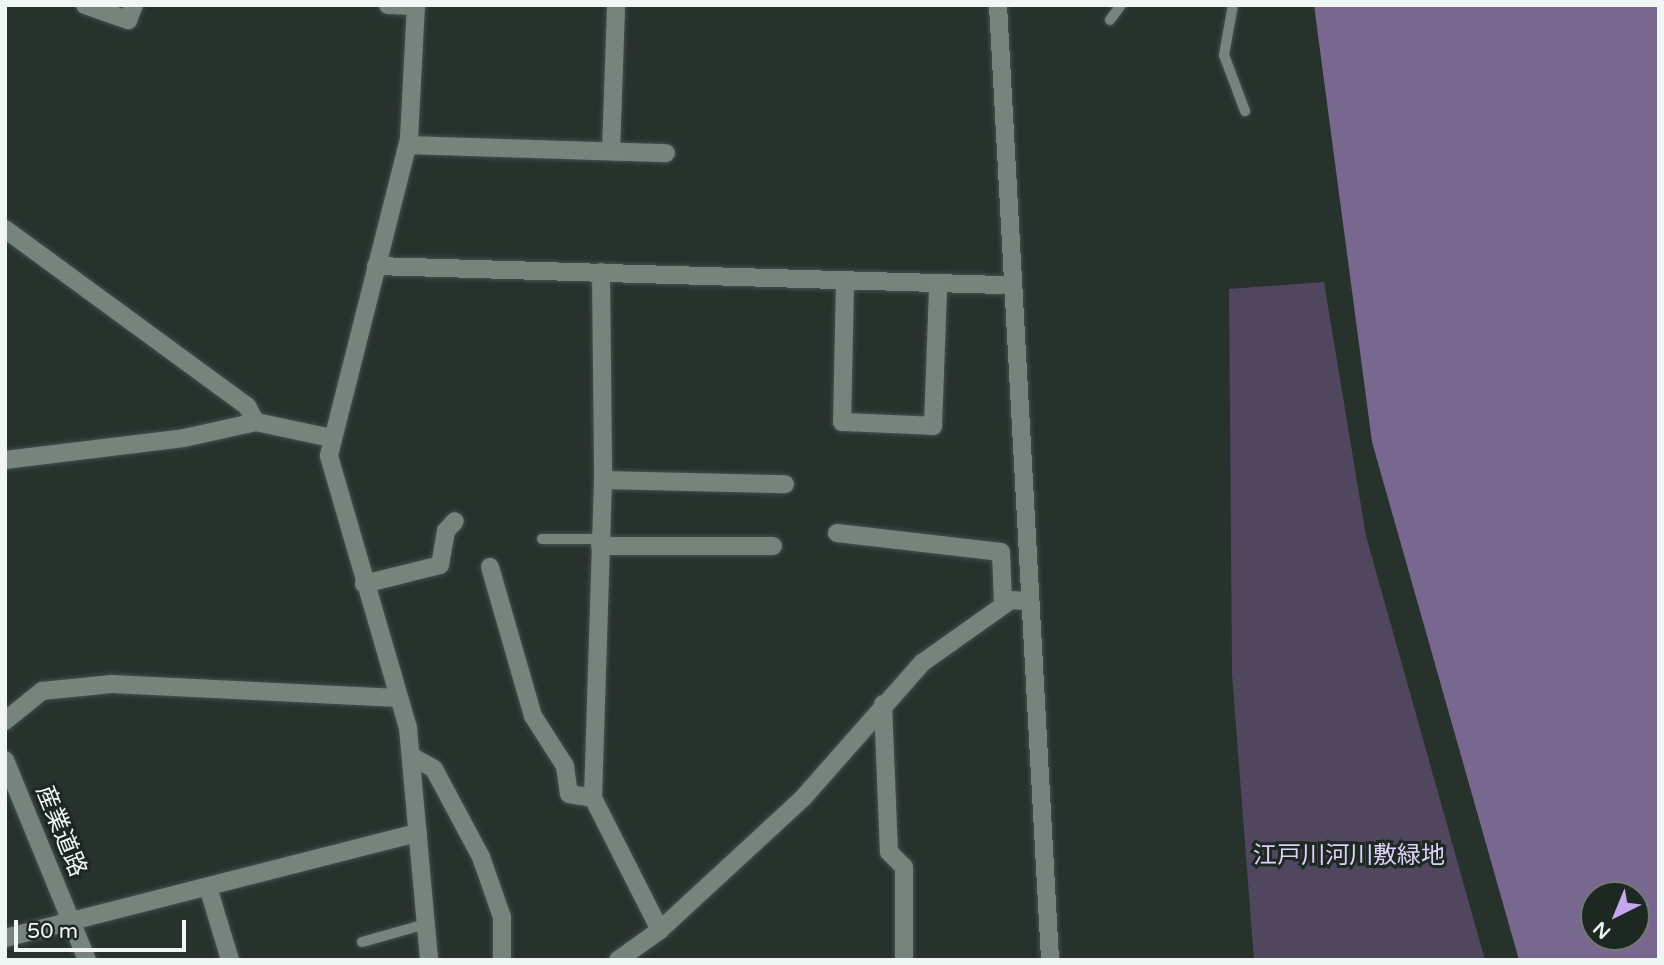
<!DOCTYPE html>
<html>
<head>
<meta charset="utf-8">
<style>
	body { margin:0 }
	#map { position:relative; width:1664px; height:965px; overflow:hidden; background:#27322d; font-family:"Varela Round","Noto Sans JP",sans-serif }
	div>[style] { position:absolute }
	.green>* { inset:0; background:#50475e }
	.water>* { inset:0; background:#78688f }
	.roads { filter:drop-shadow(0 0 2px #454f4a) drop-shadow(0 0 2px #454f4a) }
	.lane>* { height:10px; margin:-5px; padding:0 5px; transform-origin:5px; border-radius:5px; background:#77847d }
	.street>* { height:18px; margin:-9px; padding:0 9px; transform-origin:9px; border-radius:9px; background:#77847d }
	.secondary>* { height:18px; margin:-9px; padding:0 9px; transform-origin:9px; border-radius:9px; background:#77847d }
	span { translate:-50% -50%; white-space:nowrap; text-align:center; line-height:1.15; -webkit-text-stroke:6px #1d2823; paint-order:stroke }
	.street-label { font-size:24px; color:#eff6f3 }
	.park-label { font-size:24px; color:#dfd0f7 }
	.frame { position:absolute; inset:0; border:7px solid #eff6f3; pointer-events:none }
	.north { position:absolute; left:1580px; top:881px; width:70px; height:70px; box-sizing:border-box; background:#1d2823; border:2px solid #717a76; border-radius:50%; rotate:223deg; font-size:19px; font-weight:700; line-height:28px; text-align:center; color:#eff6f3 }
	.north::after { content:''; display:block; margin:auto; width:24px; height:32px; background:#c5a6f0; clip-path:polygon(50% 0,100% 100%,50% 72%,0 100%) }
	.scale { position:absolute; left:14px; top:920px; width:172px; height:32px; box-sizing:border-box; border:4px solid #eff6f3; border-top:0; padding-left:9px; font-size:21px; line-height:24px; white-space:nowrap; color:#eff6f3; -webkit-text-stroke:5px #1d2823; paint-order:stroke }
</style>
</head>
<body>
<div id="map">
	<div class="green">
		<i style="clip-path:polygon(1324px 282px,1366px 536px,1485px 960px,1254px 960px,1232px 674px,1229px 289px)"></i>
	</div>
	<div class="water">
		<i style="clip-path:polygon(evenodd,1314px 5px,1659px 5px,1659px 960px,1519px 960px,1372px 442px,1314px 5px,1594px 895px,1636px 895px,1636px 937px,1594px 937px,1594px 895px)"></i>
	</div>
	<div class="roads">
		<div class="lane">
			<i style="left:1233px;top:5px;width:51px;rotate:100.2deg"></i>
			<i style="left:1224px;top:55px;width:60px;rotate:69.4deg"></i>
			<i style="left:1110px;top:20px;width:19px;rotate:-54deg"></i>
			<i style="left:542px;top:539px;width:59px"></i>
			<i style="left:362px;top:942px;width:66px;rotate:-15.7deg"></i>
		</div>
		<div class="street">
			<i style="left:85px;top:5px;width:46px;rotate:19.2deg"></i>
			<i style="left:128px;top:20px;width:16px;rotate:-68deg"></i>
			<i style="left:388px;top:5px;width:28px;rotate:2deg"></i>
			<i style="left:998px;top:5px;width:956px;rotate:86.88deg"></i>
			<i style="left:408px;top:145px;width:258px;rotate:1.8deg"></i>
			<i style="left:611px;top:151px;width:146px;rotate:-88deg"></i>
			<i style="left:5px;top:229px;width:300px;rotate:36.2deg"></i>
			<i style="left:247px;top:406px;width:18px;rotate:61deg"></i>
			<i style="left:376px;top:266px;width:626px;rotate:1.74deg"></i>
			<i style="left:601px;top:272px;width:208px;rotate:89.4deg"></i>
			<i style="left:603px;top:480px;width:318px;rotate:91.8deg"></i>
			<i style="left:593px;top:798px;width:148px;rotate:63.1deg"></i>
			<i style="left:845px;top:283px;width:139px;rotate:91.2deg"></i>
			<i style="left:842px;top:422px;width:91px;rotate:2.5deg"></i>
			<i style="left:933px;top:426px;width:138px;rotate:-87.9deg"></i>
			<i style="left:5px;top:460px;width:180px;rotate:-7deg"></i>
			<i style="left:184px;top:438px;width:74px;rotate:-12.5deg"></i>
			<i style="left:256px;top:422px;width:77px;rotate:12deg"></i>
			<i style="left:603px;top:480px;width:182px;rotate:1.3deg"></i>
			<i style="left:837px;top:533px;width:165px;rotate:6.6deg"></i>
			<i style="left:1001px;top:552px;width:53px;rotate:87.8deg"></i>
			<i style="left:600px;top:546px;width:173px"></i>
			<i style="left:490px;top:567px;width:155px;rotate:73.9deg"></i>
			<i style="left:533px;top:716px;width:59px;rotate:57.4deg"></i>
			<i style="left:565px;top:766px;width:28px;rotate:82deg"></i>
			<i style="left:569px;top:794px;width:24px;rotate:9deg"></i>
			<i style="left:364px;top:584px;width:78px;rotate:-14deg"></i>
			<i style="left:440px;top:565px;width:35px;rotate:-80deg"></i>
			<i style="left:446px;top:531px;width:13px;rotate:-48deg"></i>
			<i style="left:883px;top:704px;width:148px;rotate:87.7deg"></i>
			<i style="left:889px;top:852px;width:21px;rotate:45deg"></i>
			<i style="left:904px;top:867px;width:93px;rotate:90deg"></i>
			<i style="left:5px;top:721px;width:48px;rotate:-39deg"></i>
			<i style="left:42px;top:691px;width:70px;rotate:-5.7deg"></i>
			<i style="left:112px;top:684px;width:287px;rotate:2.8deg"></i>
			<i style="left:411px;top:756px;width:26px;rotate:29deg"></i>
			<i style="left:434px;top:769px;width:100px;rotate:61.9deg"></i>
			<i style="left:481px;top:857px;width:64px;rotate:70.7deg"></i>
			<i style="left:502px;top:917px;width:43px;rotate:90deg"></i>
			<i style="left:208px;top:887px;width:76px;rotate:73.2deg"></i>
			<i style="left:5px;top:938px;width:426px;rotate:-14.3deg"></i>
			<i style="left:618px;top:960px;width:52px;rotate:-35.5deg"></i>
			<i style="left:660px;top:930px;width:195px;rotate:-42.7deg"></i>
			<i style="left:803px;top:798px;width:180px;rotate:-48.6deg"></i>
			<i style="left:922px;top:663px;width:109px;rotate:-35.3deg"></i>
			<i style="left:1011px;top:600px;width:15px;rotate:4deg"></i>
		</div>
		<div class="secondary">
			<i style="left:416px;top:5px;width:134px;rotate:93deg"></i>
			<i style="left:409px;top:139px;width:327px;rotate:104.2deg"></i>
			<i style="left:329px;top:456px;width:283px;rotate:73.8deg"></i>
			<i style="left:408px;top:728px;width:233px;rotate:84.8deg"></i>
			<i style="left:5px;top:760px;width:216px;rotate:67.7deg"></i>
		</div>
	</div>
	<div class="street-label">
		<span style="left:61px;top:831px;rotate:68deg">産業道路</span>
	</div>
	<div class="park-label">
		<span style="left:1349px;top:856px">江戸川河川敷緑地</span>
	</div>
	<div class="frame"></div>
	<div class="north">N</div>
	<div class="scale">50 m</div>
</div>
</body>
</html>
